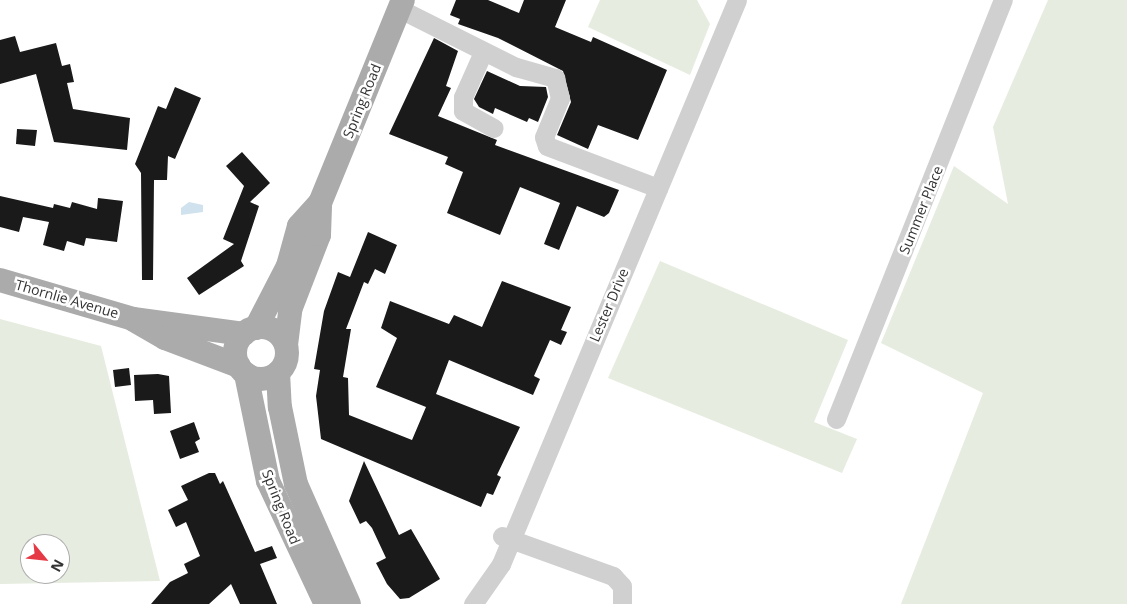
<!DOCTYPE html>
<html>
<head>
<meta charset="utf-8">
<style>
	body { margin:0 }
	#map { position:relative; width:1127px; height:604px; overflow:hidden; background:#fff; font-family:"Open Sans",sans-serif }
	div>[style] { position:absolute }
	.green>* { inset:0; background:#e6ecdf }
	.water>* { inset:0; background:#cfe2ee }
	.building>* { inset:0; background:#1a1a1a }
	.minor>* { height:19px; margin:-9.5px; padding:0 9.5px; transform-origin:9.5px; border-radius:9.5px; background:#d0d0d0 }
	.major>* { height:24px; margin:-12px; padding:0 12px; transform-origin:12px; border-radius:12px; background:#ababab }
	.major>.ring { margin:-12px; padding:0; box-sizing:content-box; background:none; border:24px solid #ababab; border-radius:50% }
	span { translate:-50% -50%; white-space:nowrap; text-align:center; line-height:1.15; -webkit-text-stroke:5px #fff; paint-order:stroke }
	.street-label { font-size:14px; color:#333 }
	.north { position:absolute; left:20px; top:534px; width:50px; height:50px; box-sizing:border-box; background:#fff; border:1px solid #adadad; border-radius:50%; rotate:118deg; font-size:14px; font-weight:700; line-height:20px; text-align:center; color:#333 }
	.north::after { content:''; display:block; margin:auto; width:18px; height:22px; background:#e63946; clip-path:polygon(50% 0,100% 100%,50% 72%,0 100%) }
</style>
</head>
<body>
<div id="map">
	<div class="green">
		<i style="clip-path:polygon(600px 0,697px 0,710px 24px,690px 75px,588px 27px)"></i>
		<i style="clip-path:polygon(1048px 0,1127px 0,1127px 604px,901px 604px,983px 393px,881px 343px,954px 166px,1008px 204px,993px 127px)"></i>
		<i style="clip-path:polygon(660px 261px,848px 340px,814px 422px,857px 439px,842px 473px,608px 378px)"></i>
		<i style="clip-path:polygon(evenodd,0 319px,101px 346px,160px 581px,0 584px,0 319px,30px 544px,60px 544px,60px 574px,30px 574px,30px 544px)"></i>
	</div>
	<div class="water">
		<i style="clip-path:polygon(189px 202px,203px 205px,203px 212px,181px 215px,181px 208px)"></i>
	</div>
	<div class="building">
		<i style="clip-path:polygon(456px 0,488px 0,519px 13px,524px 0,566px 0,555px 27px,591px 42px,593px 37px,667px 70px,638px 140px,598px 125px,588px 149px,557px 135px,571px 102px,563px 71px,498px 38px,458px 24px,460px 19px,450px 15px)"></i>
		<i style="clip-path:polygon(15px 36px,20px 52px,56px 43px,62px 66px,70px 64px,74px 82px,67px 83px,73px 109px,130px 118px,127px 150px,54px 142px,36px 74px,0 84px,0 40px)"></i>
		<i style="clip-path:polygon(434px 38px,458px 51px,446px 86px,451px 88px,438px 116px,497px 140px,495px 145px,619px 190px,609px 213px,604px 217px,577px 206px,559px 250px,544px 244px,560px 203px,520px 187px,500px 235px,447px 213px,463px 172px,445px 164px,448px 157px,389px 134px)"></i>
		<i style="clip-path:polygon(487px 71px,520px 86px,546px 87px,548px 97px,538px 122px,529px 118px,527px 122px,495px 108px,493px 114px,479px 107px,474px 99px)"></i>
		<i style="clip-path:polygon(175px 87px,201px 98px,175px 159px,168px 156px,167px 180px,154px 180px,153px 280px,142px 280px,141px 173px,135px 164px,158px 106px,166px 109px)"></i>
		<i style="clip-path:polygon(17px 129px,37px 130px,35px 146px,16px 144px)"></i>
		<i style="clip-path:polygon(242px 152px,270px 183px,250px 202px,259px 206px,241px 261px,244px 266px,199px 295px,187px 278px,234px 244px,223px 239px,244px 186px,226px 166px)"></i>
		<i style="clip-path:polygon(0 196px,53px 208px,54px 204px,70px 208px,72px 202px,97px 209px,98px 198px,123px 201px,117px 242px,86px 238px,84px 246px,67px 241px,64px 251px,43px 245px,49px 222px,23px 217px,19px 232px,0 227px)"></i>
		<i style="clip-path:polygon(368px 232px,397px 245px,385px 274px,375px 269px,368px 284px,364px 282px,346px 329px,351px 329px,343px 377px,348px 378px,349px 415px,412px 440px,426px 407px,376px 387px,397px 338px,381px 328px,390px 301px,449px 324px,454px 315px,482px 327px,502px 281px,571px 307px,561px 330px,567px 332px,561px 345px,550px 340px,534px 376px,540px 379px,533px 395px,449px 360px,436px 394px,520px 427px,497px 475px,501px 477px,493px 495px,487px 493px,481px 507px,321px 439px,316px 396px,320px 370px,314px 369px,324px 311px,338px 272px,350px 277px)"></i>
		<i style="clip-path:polygon(129px 368px,131px 385px,115px 387px,113px 370px)"></i>
		<i style="clip-path:polygon(158px 374px,169px 376px,171px 413px,154px 414px,153px 400px,135px 401px,134px 375px)"></i>
		<i style="clip-path:polygon(194px 422px,200px 439px,195px 442px,199px 452px,180px 459px,170px 431px)"></i>
		<i style="clip-path:polygon(364px 461px,399px 535px,411px 529px,440px 579px,409px 598px,400px 599px,387px 584px,376px 563px,386px 558px,372px 528px,366px 521px,360px 524px,349px 501px)"></i>
		<i style="clip-path:polygon(209px 473px,215px 473px,220px 484px,223px 481px,255px 552px,272px 546px,277px 558px,260px 564px,277px 604px,240px 604px,231px 584px,209px 604px,151px 604px,170px 582px,188px 573px,184px 564px,200px 556px,186px 522px,176px 527px,168px 510px,188px 500px,181px 486px)"></i>
	</div>
	<div class="minor">
		<i style="left:400px;top:9px;width:130px;rotate:26.6deg"></i>
		<i style="left:516px;top:67px;width:41px;rotate:15.8deg"></i>
		<i style="left:555px;top:78px;width:21px;rotate:76deg"></i>
		<i style="left:560px;top:98px;width:42px;rotate:112.3deg"></i>
		<i style="left:544px;top:137px;width:9px;rotate:72deg"></i>
		<i style="left:547px;top:146px;width:119px;rotate:20.7deg"></i>
		<i style="left:483px;top:52px;width:49px;rotate:114deg"></i>
		<i style="left:463px;top:97px;width:14px;rotate:90deg"></i>
		<i style="left:463px;top:111px;width:35px;rotate:29deg"></i>
		<i style="left:836px;top:419px;width:451px;rotate:-68.3deg"></i>
		<i style="left:502px;top:536px;width:118px;rotate:19.8deg"></i>
		<i style="left:613px;top:576px;width:13px;rotate:48deg"></i>
		<i style="left:622px;top:586px;width:18px;rotate:90deg"></i>
		<i style="left:473px;top:604px;width:49px;rotate:-55deg"></i>
		<i style="left:501px;top:564px;width:611px;rotate:-67.29deg"></i>
	</div>
	<div class="major">
		<i style="left:0;top:280px;width:139px;rotate:16.3deg"></i>
		<i style="left:133px;top:319px;width:112px;rotate:7.7deg"></i>
		<i style="left:134px;top:320px;width:36px;rotate:30deg"></i>
		<i style="left:165px;top:338px;width:79px;rotate:20.7deg"></i>
		<i class="ring" style="left:235px;top:327px;width:28px;height:28px"></i>
		<i style="left:256px;top:328px;width:70px;rotate:-62.7deg"></i>
		<i style="left:288px;top:266px;width:41px;rotate:-74.6deg"></i>
		<i style="left:299px;top:226px;width:31px;rotate:-48deg"></i>
		<i style="left:320px;top:203px;width:219px;rotate:-67.8deg"></i>
		<i style="left:286px;top:345px;width:35px;rotate:-83deg"></i>
		<i style="left:290px;top:310px;width:80px;rotate:-68.9deg"></i>
		<i style="left:319px;top:235px;width:32px;rotate:-88deg"></i>
		<i style="left:278px;top:373px;width:34px;rotate:87deg"></i>
		<i style="left:280px;top:407px;width:79px;rotate:78.3deg"></i>
		<i style="left:296px;top:484px;width:131px;rotate:66.2deg"></i>
		<i style="left:246px;top:374px;width:109px;rotate:78.4deg"></i>
		<i style="left:268px;top:481px;width:136px;rotate:64.8deg"></i>
	</div>
	<div class="street-label">
		<span style="left:362px;top:101px;rotate:-68deg">Spring Road</span>
		<span style="left:921px;top:210px;rotate:-68deg">Summer Place</span>
		<span style="left:67px;top:299px;rotate:16deg">Thornlie Avenue</span>
		<span style="left:609px;top:305px;rotate:-67deg">Lester Drive</span>
		<span style="left:281px;top:507px;rotate:68deg">Spring Road</span>
	</div>
	<div class="north">N</div>
</div>
</body>
</html>
